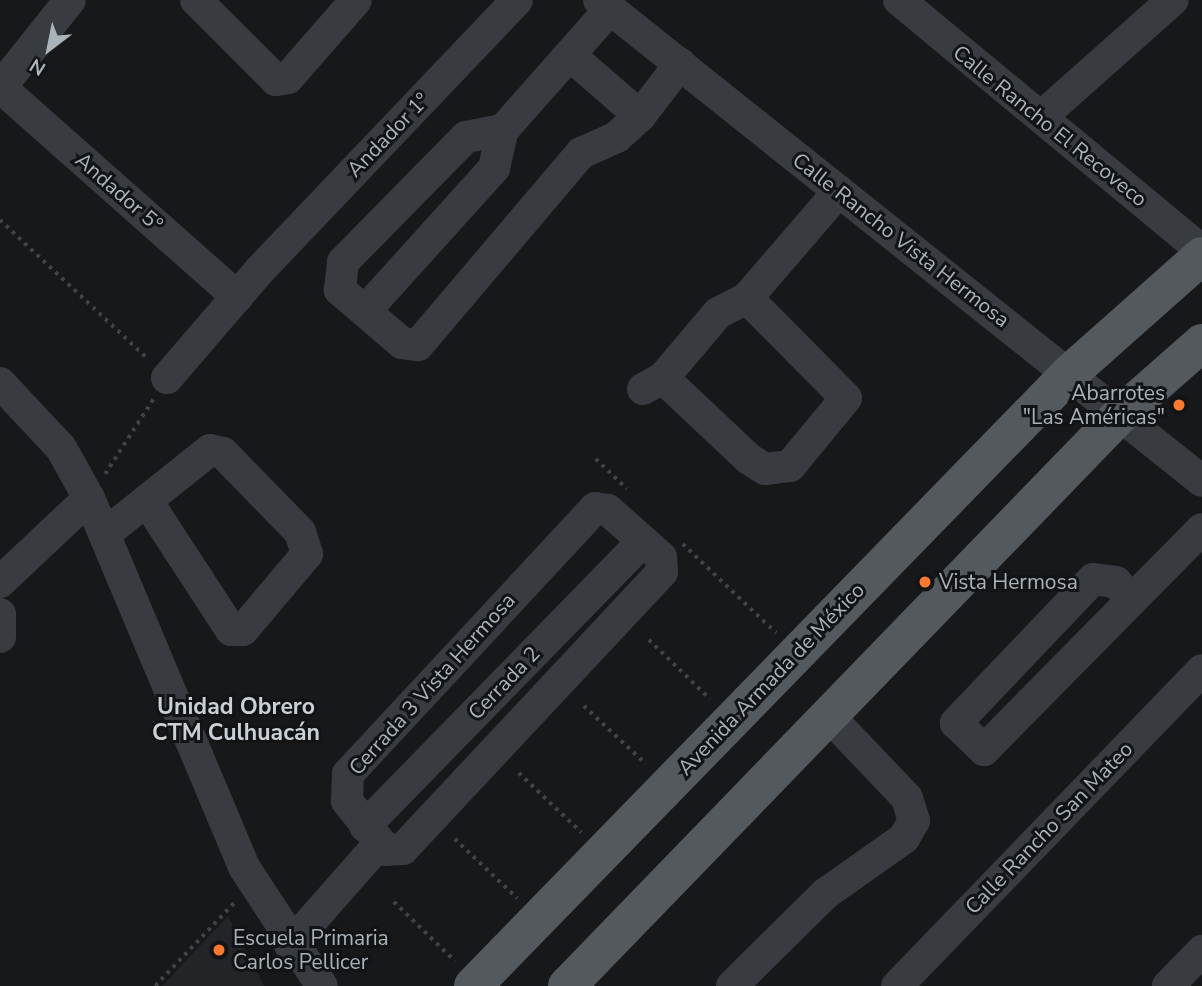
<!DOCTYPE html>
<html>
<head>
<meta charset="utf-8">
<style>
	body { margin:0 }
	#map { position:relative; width:1202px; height:986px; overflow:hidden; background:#17181a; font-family:"Nunito Sans",sans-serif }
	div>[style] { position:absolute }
	.built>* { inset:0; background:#232427 }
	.path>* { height:3.5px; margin-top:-1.75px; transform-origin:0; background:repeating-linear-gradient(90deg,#3e4346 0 3.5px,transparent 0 8.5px) }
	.minor>* { height:32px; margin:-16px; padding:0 16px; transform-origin:16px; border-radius:16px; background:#383b3f }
	.major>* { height:38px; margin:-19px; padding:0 19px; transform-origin:19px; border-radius:19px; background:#54595e }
	.dots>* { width:19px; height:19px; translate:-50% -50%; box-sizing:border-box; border:4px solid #121315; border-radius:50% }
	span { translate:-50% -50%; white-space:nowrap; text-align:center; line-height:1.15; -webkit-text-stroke:6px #121315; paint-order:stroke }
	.street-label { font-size:21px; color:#a9b3ba }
	.poi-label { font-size:21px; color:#a9b3ba }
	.right { translate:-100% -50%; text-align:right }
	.left { translate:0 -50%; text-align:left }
	.neighbourhood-label { font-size:23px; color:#cad1d6; font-weight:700 }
	.north { position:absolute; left:14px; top:14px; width:70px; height:70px; -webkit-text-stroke:5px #121315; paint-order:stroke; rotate:212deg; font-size:19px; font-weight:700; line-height:28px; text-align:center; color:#a9b3ba }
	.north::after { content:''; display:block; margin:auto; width:24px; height:32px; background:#a9b3ba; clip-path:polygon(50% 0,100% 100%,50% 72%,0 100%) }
</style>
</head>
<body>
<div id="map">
	<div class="built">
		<i style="clip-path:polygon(228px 916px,264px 986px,162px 986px)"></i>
	</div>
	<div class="path">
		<i style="left:0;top:220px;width:204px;rotate:43.2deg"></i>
		<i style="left:596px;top:459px;width:43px;rotate:44.1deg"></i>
		<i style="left:105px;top:474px;width:90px;rotate:-57.2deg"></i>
		<i style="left:683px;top:544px;width:129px;rotate:43.7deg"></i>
		<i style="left:649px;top:640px;width:85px;rotate:44deg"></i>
		<i style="left:584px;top:706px;width:85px;rotate:43.1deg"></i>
		<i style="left:519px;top:773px;width:86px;rotate:43.6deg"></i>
		<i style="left:455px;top:839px;width:86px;rotate:43.6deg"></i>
		<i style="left:394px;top:902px;width:85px;rotate:44deg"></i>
		<i style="left:155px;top:986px;width:117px;rotate:-46.4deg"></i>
	</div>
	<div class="minor">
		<i style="left:196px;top:0;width:113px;rotate:45deg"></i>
		<i style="left:276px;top:80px;width:12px;rotate:-9deg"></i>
		<i style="left:288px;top:78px;width:103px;rotate:-48.9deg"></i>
		<i style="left:599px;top:0;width:771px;rotate:38.58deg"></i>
		<i style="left:899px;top:0;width:393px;rotate:39.6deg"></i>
		<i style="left:572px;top:57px;width:90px;rotate:40.9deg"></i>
		<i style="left:640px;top:116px;width:31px;rotate:138deg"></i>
		<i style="left:617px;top:137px;width:39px;rotate:156deg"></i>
		<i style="left:581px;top:153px;width:252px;rotate:130.3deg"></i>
		<i style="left:418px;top:345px;width:16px;rotate:-173deg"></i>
		<i style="left:402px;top:343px;width:82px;rotate:-139.5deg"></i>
		<i style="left:340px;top:290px;width:28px;rotate:-84deg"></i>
		<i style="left:343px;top:262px;width:175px;rotate:-45.5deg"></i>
		<i style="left:466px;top:137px;width:38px;rotate:-11deg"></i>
		<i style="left:503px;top:130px;width:162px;rotate:-48.5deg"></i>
		<i style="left:0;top:87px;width:317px;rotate:41.5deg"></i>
		<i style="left:0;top:88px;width:112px;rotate:-51.5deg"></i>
		<i style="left:640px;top:116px;width:66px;rotate:-52.4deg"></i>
		<i style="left:1041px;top:117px;width:176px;rotate:-41.6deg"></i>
		<i style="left:365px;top:311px;width:193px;rotate:-47.9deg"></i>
		<i style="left:494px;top:168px;width:39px;rotate:-77deg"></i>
		<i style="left:167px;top:378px;width:141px;rotate:-49.3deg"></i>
		<i style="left:259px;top:271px;width:374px;rotate:-46.4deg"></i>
		<i style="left:663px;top:378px;width:118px;rotate:43.3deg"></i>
		<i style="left:749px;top:459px;width:19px;rotate:32deg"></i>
		<i style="left:765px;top:469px;width:25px;rotate:-7deg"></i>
		<i style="left:790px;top:466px;width:88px;rotate:-50.5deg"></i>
		<i style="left:846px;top:398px;width:141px;rotate:-134.7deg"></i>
		<i style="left:0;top:383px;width:89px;rotate:46.8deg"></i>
		<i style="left:61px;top:448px;width:57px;rotate:60.8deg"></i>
		<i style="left:89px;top:498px;width:400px;rotate:67.2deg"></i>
		<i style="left:244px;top:867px;width:142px;rotate:56.8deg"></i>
		<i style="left:643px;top:389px;width:23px;rotate:-29deg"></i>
		<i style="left:663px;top:378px;width:85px;rotate:-49.8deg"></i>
		<i style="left:718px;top:313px;width:33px;rotate:-27deg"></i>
		<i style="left:747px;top:298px;width:141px;rotate:-49.3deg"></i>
		<i style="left:595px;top:508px;width:13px;rotate:9deg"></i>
		<i style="left:608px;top:510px;width:71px;rotate:41.6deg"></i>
		<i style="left:661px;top:557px;width:15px;rotate:86deg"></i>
		<i style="left:662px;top:572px;width:379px;rotate:133.1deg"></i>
		<i style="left:403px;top:849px;width:17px;rotate:177deg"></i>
		<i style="left:386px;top:850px;width:63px;rotate:-128.5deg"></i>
		<i style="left:347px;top:801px;width:27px;rotate:-88deg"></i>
		<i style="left:348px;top:774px;width:363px;rotate:-47.1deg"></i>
		<i style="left:106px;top:533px;width:133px;rotate:-38.6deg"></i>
		<i style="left:210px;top:450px;width:13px;rotate:13deg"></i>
		<i style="left:223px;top:453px;width:110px;rotate:45.7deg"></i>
		<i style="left:300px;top:532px;width:23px;rotate:72deg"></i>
		<i style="left:307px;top:554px;width:99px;rotate:130.1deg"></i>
		<i style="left:243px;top:630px;width:12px;rotate:180deg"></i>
		<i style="left:231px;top:630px;width:150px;rotate:-123.1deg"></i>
		<i style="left:0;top:582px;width:122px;rotate:-43.3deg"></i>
		<i style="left:1132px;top:600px;width:24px;rotate:-132deg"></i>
		<i style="left:1116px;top:582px;width:23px;rotate:-173deg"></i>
		<i style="left:1093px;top:579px;width:199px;rotate:133.6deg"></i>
		<i style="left:956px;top:723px;width:39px;rotate:44deg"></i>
		<i style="left:984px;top:750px;width:310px;rotate:-45.4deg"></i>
		<i style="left:0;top:614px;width:23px;rotate:90deg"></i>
		<i style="left:365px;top:826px;width:398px;rotate:-45.7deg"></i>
		<i style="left:290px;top:945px;width:135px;rotate:-48.6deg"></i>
		<i style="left:732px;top:986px;width:131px;rotate:-44.7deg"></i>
		<i style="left:825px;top:894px;width:97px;rotate:-35.3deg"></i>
		<i style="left:904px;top:838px;width:20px;rotate:-60deg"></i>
		<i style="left:914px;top:821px;width:24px;rotate:-107deg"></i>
		<i style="left:907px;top:798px;width:113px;rotate:-133.6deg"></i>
		<i style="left:897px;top:986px;width:439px;rotate:-46deg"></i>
		<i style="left:1168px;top:986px;width:49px;rotate:-45.8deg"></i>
	</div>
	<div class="major">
		<i style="left:473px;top:986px;width:856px;rotate:-45.76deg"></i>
		<i style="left:1070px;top:373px;width:176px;rotate:-41.6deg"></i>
		<i style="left:567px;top:986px;width:795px;rotate:-45.92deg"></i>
		<i style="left:1120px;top:415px;width:109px;rotate:-41.3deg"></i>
	</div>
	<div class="dots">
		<i style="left:1179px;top:405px;background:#fb792e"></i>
		<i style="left:925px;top:582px;background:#fb792e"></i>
		<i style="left:219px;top:950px;background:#fb792e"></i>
	</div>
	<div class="street-label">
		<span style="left:1050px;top:126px;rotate:39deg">Calle Rancho El Recoveco</span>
		<span style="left:388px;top:135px;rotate:-46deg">Andador 1º</span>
		<span style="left:119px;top:192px;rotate:41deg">Andador 5º</span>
		<span style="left:901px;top:240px;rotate:38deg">Calle Rancho Vista Hermosa</span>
		<span style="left:771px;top:679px;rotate:-46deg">Avenida Armada de México</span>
		<span style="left:504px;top:683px;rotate:-46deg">Cerrada 2</span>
		<span style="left:432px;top:684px;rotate:-48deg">Cerrada 3 Vista Hermosa</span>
		<span style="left:1049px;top:828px;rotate:-46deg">Calle Rancho San Mateo</span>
	</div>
	<div class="poi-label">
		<span class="right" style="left:1165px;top:405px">Abarrotes<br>"Las Américas"</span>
		<span class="left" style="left:939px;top:582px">Vista Hermosa</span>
		<span class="left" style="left:233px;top:950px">Escuela Primaria<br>Carlos Pellicer</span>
	</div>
	<div class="neighbourhood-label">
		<span style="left:236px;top:720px">Unidad Obrero<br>CTM Culhuacán</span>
	</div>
	<div class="north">N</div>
</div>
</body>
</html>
